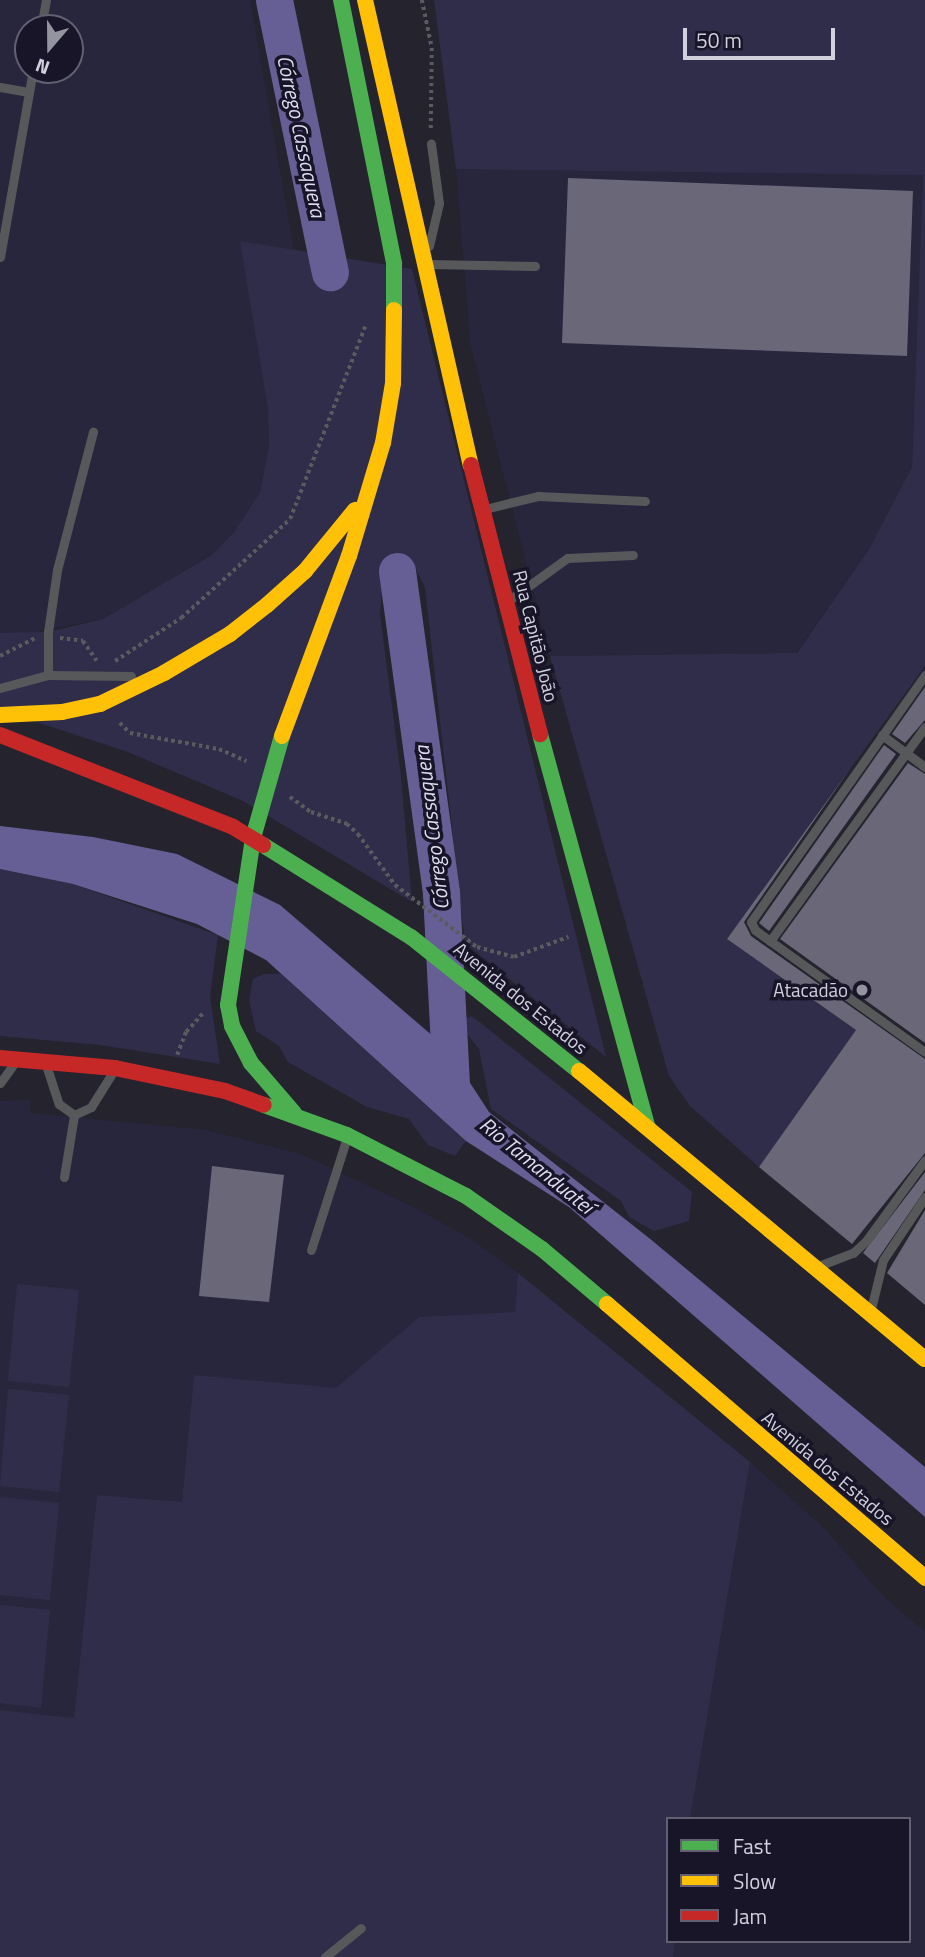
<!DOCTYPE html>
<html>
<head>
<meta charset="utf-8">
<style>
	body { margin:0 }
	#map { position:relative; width:925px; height:1957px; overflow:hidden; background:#24232e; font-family:"Titillium Web",sans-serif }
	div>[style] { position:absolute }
	.built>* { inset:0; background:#28263d }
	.green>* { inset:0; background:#302d4b }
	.water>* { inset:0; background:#665f96 }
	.river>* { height:37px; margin:-18.5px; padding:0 18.5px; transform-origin:18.5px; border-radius:18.5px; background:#665f96 }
	.building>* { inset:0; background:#696778 }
	.path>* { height:3.5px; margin-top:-1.75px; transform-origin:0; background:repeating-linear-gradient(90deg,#5a5b5e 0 3.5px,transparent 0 7px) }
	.lane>* { height:9px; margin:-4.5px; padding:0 4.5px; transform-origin:4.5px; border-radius:4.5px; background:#57585a }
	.fast>* { height:16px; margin:-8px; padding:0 8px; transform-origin:8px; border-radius:8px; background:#4caf50 }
	.slow>* { height:16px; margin:-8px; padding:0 8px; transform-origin:8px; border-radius:8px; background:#ffc107 }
	.jam>* { height:16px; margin:-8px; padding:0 8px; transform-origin:8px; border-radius:8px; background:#c62828 }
	.dots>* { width:19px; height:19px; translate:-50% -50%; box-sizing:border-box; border:4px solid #181528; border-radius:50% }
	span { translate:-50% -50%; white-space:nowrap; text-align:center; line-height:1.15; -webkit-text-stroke:7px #181528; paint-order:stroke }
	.street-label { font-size:19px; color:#d1d0dd }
	.poi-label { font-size:19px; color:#d1d0dd }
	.right { translate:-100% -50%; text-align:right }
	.water-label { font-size:21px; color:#dfdef0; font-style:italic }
	.legend { position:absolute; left:666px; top:1817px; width:245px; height:126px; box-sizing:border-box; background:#181528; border:2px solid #626070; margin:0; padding:9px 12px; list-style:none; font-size:21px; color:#d1d0dd }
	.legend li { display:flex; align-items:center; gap:14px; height:35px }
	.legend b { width:35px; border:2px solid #626070 }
	.north { position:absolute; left:14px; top:14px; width:70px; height:70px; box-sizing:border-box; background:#181528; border:2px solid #626070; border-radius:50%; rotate:200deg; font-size:19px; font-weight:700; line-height:28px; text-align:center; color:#d1d0dd }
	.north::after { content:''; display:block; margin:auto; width:24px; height:32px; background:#9493a0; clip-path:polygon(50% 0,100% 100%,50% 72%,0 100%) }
	.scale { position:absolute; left:683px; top:28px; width:152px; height:32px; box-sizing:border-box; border:4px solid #d1d0dd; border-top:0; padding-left:9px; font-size:21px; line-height:24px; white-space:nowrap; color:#d1d0dd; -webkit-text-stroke:5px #181528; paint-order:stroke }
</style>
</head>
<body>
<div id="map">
	<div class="built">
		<i style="clip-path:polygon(evenodd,0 0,250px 0,294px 251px,241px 241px,268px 409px,269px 446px,260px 492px,235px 531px,212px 555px,103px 619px,24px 634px,0 633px,0 0,28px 28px,70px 28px,70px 70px,28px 70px,28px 28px)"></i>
		<i style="clip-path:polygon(456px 169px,923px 174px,912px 467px,869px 549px,796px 653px,550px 656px,471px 347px)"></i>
		<i style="clip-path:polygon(30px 1100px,30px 1113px,206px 1130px,301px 1154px,411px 1206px,471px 1239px,518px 1273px,515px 1312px,419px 1317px,336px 1389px,194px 1375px,182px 1502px,97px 1495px,74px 1718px,0 1710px,0 1101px)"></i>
		<i style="clip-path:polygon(750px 1462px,824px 1528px,882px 1595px,925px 1632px,925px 1957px,673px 1957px,675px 1941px,909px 1941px,909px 1819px,690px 1819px)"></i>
	</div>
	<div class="green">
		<i style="clip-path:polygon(434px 0,925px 0,925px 666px,727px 939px,856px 1030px,759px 1167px,690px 1106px,669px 1076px,550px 656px,797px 653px,869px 549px,912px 467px,923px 175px,456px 169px)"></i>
		<i style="clip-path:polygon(240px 241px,412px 269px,606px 1057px,465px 943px,425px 588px,415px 567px,383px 574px,380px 614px,401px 776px,412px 902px,243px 801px,128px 752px,0 710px,0 633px,48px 632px,103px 619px,212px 555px,235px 531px,260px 492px,269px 446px,268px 409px)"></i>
		<i style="clip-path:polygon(0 869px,73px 884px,218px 935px,210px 997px,220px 1064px,100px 1045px,0 1036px)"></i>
		<i style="clip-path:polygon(264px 974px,281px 974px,466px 1141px,455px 1156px,428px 1145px,409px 1119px,367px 1107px,288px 1062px,279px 1046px,256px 1031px,249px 1001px,253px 979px)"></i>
		<i style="clip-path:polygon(472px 1016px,692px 1192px,689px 1221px,654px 1231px,629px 1217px,621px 1201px,491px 1109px,479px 1049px,464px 1030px,464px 1019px)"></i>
		<i style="clip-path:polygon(518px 1273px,750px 1462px,690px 1819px,668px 1819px,668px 1941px,675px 1941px,673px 1957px,0 1957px,0 1710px,74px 1718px,97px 1495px,182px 1502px,194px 1375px,336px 1388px,419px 1317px,515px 1312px)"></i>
		<i style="clip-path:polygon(17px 1284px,79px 1290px,69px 1387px,8px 1381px)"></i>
		<i style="clip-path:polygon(8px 1389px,69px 1395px,59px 1492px,0 1486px)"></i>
		<i style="clip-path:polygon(0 1497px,59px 1503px,50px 1600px,0 1595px)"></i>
		<i style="clip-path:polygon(0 1605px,50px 1610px,41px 1708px,0 1703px)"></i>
	</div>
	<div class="water">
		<i style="clip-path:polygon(0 826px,93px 837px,177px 854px,280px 905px,448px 1049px,489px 1112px,649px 1238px,925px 1467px,925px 1517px,569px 1207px,466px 1141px,266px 960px,197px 924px,73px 884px,0 869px)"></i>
	</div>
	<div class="river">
		<i style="left:274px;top:0;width:278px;rotate:78.4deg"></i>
		<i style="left:397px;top:571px;width:325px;rotate:82.2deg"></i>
		<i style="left:441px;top:893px;width:194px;rotate:87deg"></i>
	</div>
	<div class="building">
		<i style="clip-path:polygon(568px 178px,913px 191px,907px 356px,562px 343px)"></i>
		<i style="clip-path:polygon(925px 687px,925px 720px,905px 743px,892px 734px)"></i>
		<i style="clip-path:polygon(884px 745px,896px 754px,769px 931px,759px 923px)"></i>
		<i style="clip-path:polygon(908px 763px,925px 774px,925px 1043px,780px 939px)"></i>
		<i style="clip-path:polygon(850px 769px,744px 922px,751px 936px,925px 1059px,925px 1153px,852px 1244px,759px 1167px,856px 1030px,727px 939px)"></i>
		<i style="clip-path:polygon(212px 1166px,284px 1175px,269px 1302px,199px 1296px)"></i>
		<i style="clip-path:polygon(925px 1172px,925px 1190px,875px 1263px,863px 1253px)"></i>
		<i style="clip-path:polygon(925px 1210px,925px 1305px,887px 1273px)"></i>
	</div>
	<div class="path">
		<i style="left:422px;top:0;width:49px;rotate:78.2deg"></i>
		<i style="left:432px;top:48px;width:83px;rotate:90.7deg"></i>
		<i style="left:60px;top:638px;width:23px;rotate:7deg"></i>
		<i style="left:83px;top:641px;width:24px;rotate:55deg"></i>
		<i style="left:0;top:656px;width:39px;rotate:-27deg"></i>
		<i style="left:115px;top:661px;width:79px;rotate:-33.1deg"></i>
		<i style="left:181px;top:618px;width:147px;rotate:-42.2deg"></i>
		<i style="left:290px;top:519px;width:209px;rotate:-68.7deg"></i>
		<i style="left:120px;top:723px;width:14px;rotate:45deg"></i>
		<i style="left:130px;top:733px;width:90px;rotate:10.2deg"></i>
		<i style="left:219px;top:749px;width:30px;rotate:24deg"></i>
		<i style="left:290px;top:797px;width:26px;rotate:36deg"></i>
		<i style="left:311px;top:812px;width:38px;rotate:18deg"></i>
		<i style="left:347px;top:824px;width:15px;rotate:42deg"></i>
		<i style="left:358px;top:834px;width:63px;rotate:54deg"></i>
		<i style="left:395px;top:885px;width:103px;rotate:37.1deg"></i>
		<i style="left:477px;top:947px;width:38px;rotate:15deg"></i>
		<i style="left:514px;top:957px;width:58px;rotate:-20.3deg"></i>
		<i style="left:177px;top:1055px;width:25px;rotate:-69deg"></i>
		<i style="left:186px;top:1032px;width:27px;rotate:-48deg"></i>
	</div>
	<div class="lane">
		<i style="left:41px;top:28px;width:28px;rotate:-80deg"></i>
		<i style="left:0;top:87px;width:29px;rotate:10deg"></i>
		<i style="left:429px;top:246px;width:44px;rotate:-76.9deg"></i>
		<i style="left:439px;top:203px;width:60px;rotate:-97.7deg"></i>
		<i style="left:0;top:257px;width:190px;rotate:-80deg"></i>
		<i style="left:428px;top:264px;width:107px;rotate:1.1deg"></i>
		<i style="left:489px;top:508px;width:50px;rotate:-13.8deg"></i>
		<i style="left:538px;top:496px;width:107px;rotate:2.7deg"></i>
		<i style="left:512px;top:598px;width:68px;rotate:-36deg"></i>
		<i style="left:567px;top:558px;width:66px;rotate:-2.6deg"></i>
		<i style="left:48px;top:675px;width:43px;rotate:-90deg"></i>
		<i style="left:48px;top:632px;width:63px;rotate:-81.7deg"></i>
		<i style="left:57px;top:570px;width:143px;rotate:-75.4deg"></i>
		<i style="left:925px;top:675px;width:302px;rotate:125.2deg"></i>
		<i style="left:751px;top:922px;width:9px;rotate:63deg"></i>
		<i style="left:755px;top:930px;width:209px;rotate:35.7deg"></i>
		<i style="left:0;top:688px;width:50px;rotate:-15.2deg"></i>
		<i style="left:48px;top:675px;width:83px;rotate:0.7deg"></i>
		<i style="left:882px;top:735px;width:54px;rotate:36.7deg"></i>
		<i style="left:770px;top:941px;width:264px;rotate:-54.1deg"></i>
		<i style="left:47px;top:1068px;width:38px;rotate:72deg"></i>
		<i style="left:59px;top:1104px;width:19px;rotate:36deg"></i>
		<i style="left:74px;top:1115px;width:19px;rotate:-25deg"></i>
		<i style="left:91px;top:1107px;width:40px;rotate:-58deg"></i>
		<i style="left:0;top:1083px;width:22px;rotate:-54deg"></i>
		<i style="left:64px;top:1177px;width:63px;rotate:-80.8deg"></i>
		<i style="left:311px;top:1250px;width:115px;rotate:-72.3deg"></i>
		<i style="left:821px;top:1265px;width:34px;rotate:-21deg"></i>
		<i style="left:853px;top:1253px;width:18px;rotate:-43deg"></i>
		<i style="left:866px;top:1241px;width:100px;rotate:-53.9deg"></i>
		<i style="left:872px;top:1305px;width:46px;rotate:-76.3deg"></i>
		<i style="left:883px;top:1260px;width:76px;rotate:-56.3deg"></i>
		<i style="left:325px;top:1957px;width:46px;rotate:-38.9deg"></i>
	</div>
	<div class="fast">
		<i style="left:341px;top:0;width:269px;rotate:78.6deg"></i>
		<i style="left:394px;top:264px;width:46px;rotate:90deg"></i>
		<i style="left:540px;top:734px;width:406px;rotate:74.7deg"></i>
		<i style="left:282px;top:736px;width:106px;rotate:105.9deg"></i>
		<i style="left:253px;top:838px;width:169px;rotate:98.5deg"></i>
		<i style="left:228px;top:1005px;width:21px;rotate:79deg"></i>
		<i style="left:232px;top:1026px;width:42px;rotate:62.8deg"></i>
		<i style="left:251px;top:1063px;width:66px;rotate:49.3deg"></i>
		<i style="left:263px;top:845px;width:174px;rotate:31.9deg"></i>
		<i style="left:411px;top:937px;width:215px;rotate:38.6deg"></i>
		<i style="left:264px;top:1105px;width:88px;rotate:19.9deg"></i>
		<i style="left:347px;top:1135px;width:134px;rotate:27.1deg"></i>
		<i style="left:466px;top:1196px;width:93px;rotate:34.9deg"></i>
		<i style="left:542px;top:1249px;width:85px;rotate:40.2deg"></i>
	</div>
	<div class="slow">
		<i style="left:365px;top:0;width:477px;rotate:77.2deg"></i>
		<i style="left:0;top:715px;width:62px;rotate:-2.8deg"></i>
		<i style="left:62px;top:712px;width:39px;rotate:-12deg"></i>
		<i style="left:100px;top:704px;width:71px;rotate:-25.8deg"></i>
		<i style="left:164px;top:673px;width:77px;rotate:-30.6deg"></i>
		<i style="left:230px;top:634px;width:47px;rotate:-38.1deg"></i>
		<i style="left:267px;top:605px;width:51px;rotate:-41.8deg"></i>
		<i style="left:305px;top:571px;width:79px;rotate:-50.7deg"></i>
		<i style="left:282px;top:736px;width:192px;rotate:-69.6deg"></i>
		<i style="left:349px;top:556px;width:118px;rotate:-73.3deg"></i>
		<i style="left:383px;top:443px;width:61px;rotate:-80.5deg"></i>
		<i style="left:393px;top:383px;width:73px;rotate:-89.2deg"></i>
		<i style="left:579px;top:1071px;width:450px;rotate:39.8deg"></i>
		<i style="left:607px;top:1304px;width:420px;rotate:40.7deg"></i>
	</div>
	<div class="jam">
		<i style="left:471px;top:465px;width:278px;rotate:75.6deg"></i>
		<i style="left:0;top:735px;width:251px;rotate:21.5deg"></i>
		<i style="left:233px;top:827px;width:35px;rotate:31deg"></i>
		<i style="left:0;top:1058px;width:115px;rotate:5deg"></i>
		<i style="left:115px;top:1068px;width:112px;rotate:11.8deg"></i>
		<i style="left:225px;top:1091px;width:41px;rotate:19.7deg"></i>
	</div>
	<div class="dots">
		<i style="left:862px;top:990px;background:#9493a0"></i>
	</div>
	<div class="street-label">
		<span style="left:536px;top:636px;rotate:76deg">Rua Capitão João</span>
		<span style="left:521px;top:998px;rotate:39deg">Avenida dos Estados</span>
		<span style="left:828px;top:1468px;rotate:40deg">Avenida dos Estados</span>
	</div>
	<div class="poi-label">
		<span class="right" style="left:848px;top:990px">Atacadão</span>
	</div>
	<div class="water-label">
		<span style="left:302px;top:136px;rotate:78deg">Córrego Cassaquera</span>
		<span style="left:431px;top:828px;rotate:-97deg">Córrego Cassaquera</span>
		<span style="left:537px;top:1165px;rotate:39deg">Rio Tamanduateí</span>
	</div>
	<ul class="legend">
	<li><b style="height:9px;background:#4caf50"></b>Fast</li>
	<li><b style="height:9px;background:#ffc107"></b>Slow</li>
	<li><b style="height:9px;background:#c62828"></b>Jam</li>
	</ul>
	<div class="north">N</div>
	<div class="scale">50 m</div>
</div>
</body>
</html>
